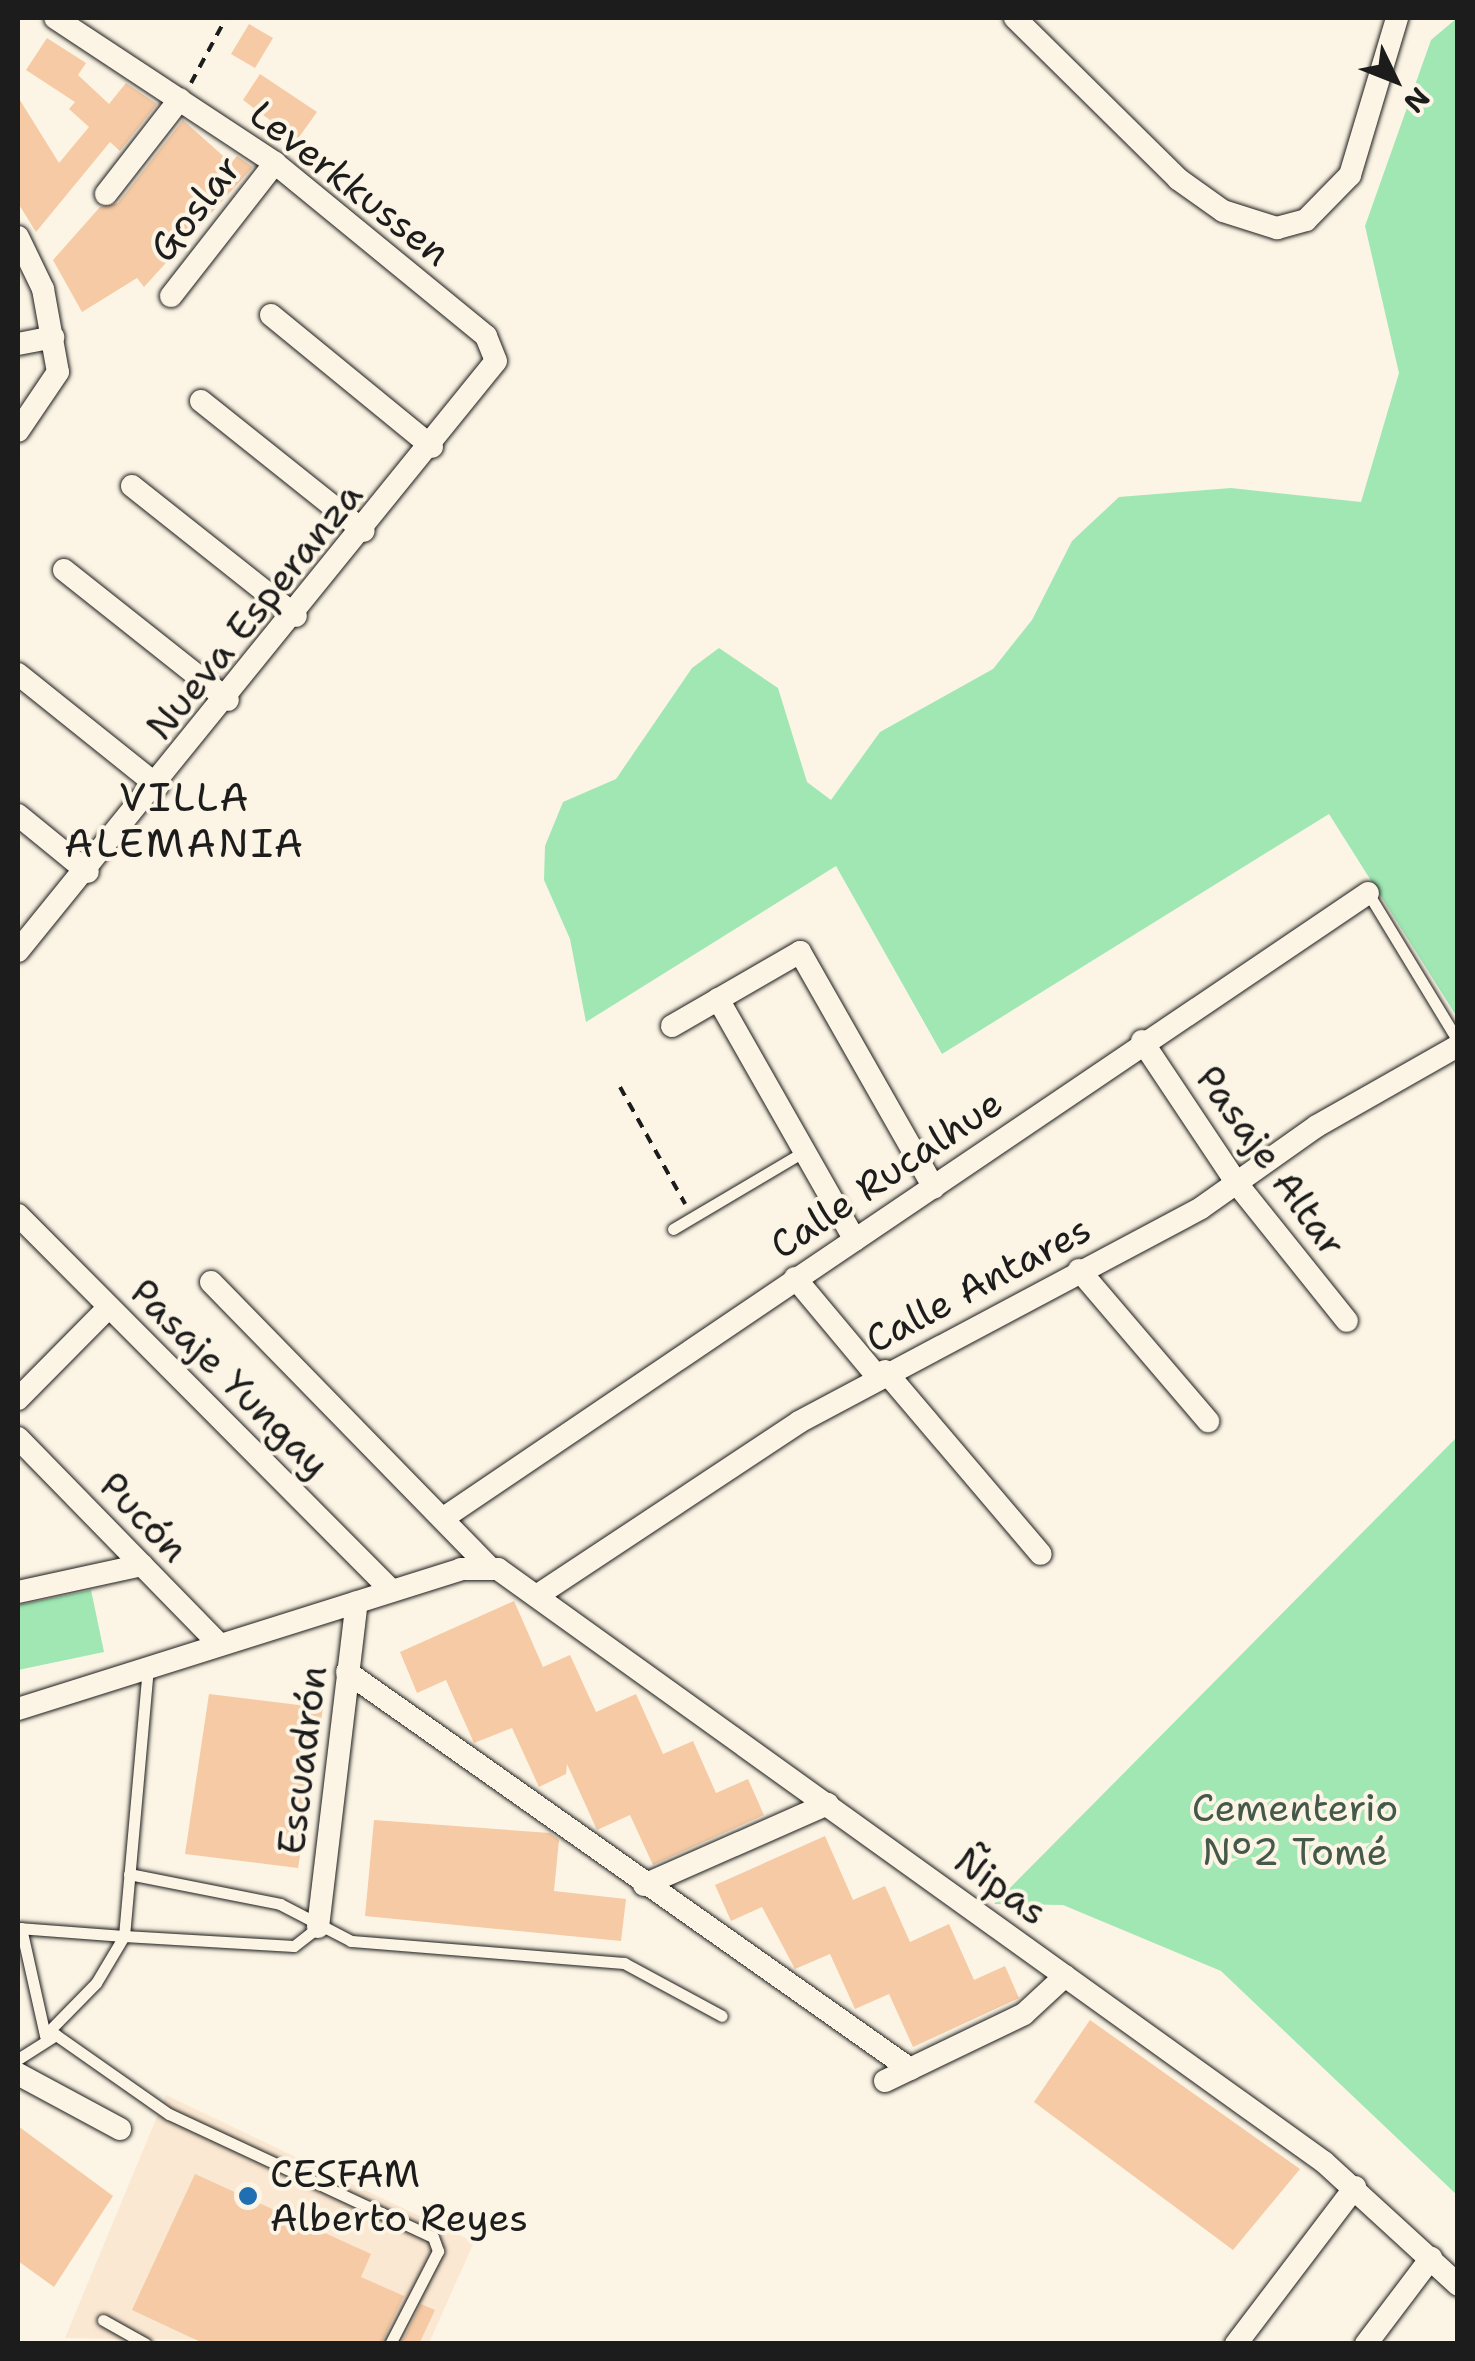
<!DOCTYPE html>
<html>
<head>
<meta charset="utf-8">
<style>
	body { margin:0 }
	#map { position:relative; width:1475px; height:2361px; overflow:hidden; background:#fcf5e5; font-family:"Shantell Sans",sans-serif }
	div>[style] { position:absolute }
	.built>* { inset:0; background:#fae8d2 }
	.green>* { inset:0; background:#a0e7b4 }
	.building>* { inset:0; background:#f5caa4 }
	.path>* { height:4px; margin-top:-2px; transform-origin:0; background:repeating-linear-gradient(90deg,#1c1c1c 0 10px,transparent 0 18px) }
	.roads { filter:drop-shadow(0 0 2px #1c1c1c) drop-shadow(0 0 2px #1c1c1c) }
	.service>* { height:11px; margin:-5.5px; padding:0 5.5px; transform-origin:5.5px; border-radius:5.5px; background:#fcf5e5 }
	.minor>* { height:22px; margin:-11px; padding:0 11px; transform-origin:11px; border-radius:11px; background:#fcf5e5 }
	.dots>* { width:28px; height:28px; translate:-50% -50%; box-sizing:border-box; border:5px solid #fcf5e5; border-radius:50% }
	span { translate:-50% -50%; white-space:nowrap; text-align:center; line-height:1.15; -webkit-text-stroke:8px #fcf5e5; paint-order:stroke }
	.street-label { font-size:38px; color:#1c1c1c }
	.park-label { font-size:38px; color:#44594a }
	.poi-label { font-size:38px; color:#1c1c1c }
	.left { translate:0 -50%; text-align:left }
	.neighbourhood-label { font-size:40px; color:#1c1c1c; letter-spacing:2.5px }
	.frame { position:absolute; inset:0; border:20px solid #1c1c1c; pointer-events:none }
	.north { position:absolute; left:1345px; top:30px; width:100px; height:100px; -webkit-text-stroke:8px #fcf5e5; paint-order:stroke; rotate:133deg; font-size:28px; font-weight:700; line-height:40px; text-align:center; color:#1c1c1c }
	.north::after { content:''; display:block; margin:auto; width:35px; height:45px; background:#1c1c1c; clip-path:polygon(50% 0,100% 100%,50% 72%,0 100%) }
</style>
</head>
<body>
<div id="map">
	<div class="built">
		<i style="clip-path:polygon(166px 2095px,474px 2242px,429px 2343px,65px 2338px)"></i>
	</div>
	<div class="green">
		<i style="clip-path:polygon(1457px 18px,1457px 1017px,1329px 814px,942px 1054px,836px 866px,586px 1022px,570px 939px,544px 880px,545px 846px,563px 802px,616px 779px,692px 668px,719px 648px,778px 688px,807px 782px,831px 800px,880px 732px,993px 669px,1032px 620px,1072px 541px,1119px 497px,1231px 488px,1361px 502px,1399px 373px,1365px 226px,1431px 40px)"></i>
		<i style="clip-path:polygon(1457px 1437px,1457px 2195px,1221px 1971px,1063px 1905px,994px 1904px)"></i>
		<i style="clip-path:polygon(91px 1590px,104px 1652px,18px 1670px,18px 1605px)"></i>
	</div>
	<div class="building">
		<i style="clip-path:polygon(249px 24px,273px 38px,255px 68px,231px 54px)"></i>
		<i style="clip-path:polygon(47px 38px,86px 63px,78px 75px,109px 104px,126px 83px,157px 104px,120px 151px,110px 142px,36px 232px,18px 203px,18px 97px,59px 163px,89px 127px,69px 109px,75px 102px,26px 70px)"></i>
		<i style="clip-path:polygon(260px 74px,317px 112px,297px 140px,243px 100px)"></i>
		<i style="clip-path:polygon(183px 120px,231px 163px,237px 156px,253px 167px,144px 287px,137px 278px,82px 312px,53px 260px,100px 207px,118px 203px)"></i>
		<i style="clip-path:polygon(514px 1601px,543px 1667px,570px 1655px,596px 1712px,636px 1694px,663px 1754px,693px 1741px,716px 1793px,748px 1779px,764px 1815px,653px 1865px,630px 1815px,597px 1830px,567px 1764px,566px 1774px,539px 1787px,512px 1728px,474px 1743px,446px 1680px,417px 1693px,400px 1652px)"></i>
		<i style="clip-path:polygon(209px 1694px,323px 1708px,298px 1868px,185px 1854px)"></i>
		<i style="clip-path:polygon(374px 1820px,550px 1833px,559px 1840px,554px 1891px,626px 1899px,621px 1941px,365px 1916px)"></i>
		<i style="clip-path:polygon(825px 1836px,853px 1900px,885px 1886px,910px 1942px,949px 1924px,974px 1980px,1005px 1966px,1019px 1998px,913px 2047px,889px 1994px,855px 2009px,830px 1954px,795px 1969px,762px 1907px,731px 1921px,715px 1885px)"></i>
		<i style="clip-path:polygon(1090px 2020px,1300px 2169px,1233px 2250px,1034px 2102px)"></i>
		<i style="clip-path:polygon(18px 2126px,113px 2196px,54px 2287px,18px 2261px)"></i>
		<i style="clip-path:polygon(195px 2174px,371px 2254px,361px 2277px,404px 2296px,381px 2344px,205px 2344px,132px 2310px)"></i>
		<i style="clip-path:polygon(421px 2304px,435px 2310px,419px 2344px,401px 2344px)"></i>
	</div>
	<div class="path">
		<i style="left:191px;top:83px;width:74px;rotate:-61.7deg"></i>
		<i style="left:620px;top:1087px;width:134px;rotate:60.9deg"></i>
	</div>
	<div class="roads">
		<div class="service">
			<i style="left:1368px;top:893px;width:173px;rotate:58.7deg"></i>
			<i style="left:673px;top:1229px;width:151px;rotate:-30.6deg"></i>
			<i style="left:129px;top:1874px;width:154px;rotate:11.2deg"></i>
			<i style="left:280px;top:1904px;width:80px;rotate:27.5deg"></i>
			<i style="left:351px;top:1941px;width:274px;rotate:4.6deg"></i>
			<i style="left:624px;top:1963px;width:111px;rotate:28.4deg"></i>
			<i style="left:18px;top:1928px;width:106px;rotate:4.3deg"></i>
			<i style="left:124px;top:1936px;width:268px;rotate:-84.9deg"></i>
			<i style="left:21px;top:1928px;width:110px;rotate:77.4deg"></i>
			<i style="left:45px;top:2035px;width:73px;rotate:-45.6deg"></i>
			<i style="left:96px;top:1983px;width:55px;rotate:-59.2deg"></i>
			<i style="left:124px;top:1936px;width:170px;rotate:3.4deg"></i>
			<i style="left:294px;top:1946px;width:31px;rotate:-38deg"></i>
			<i style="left:18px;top:2059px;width:45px;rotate:-32.3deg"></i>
			<i style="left:56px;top:2035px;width:138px;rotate:35deg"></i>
			<i style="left:169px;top:2114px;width:291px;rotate:25deg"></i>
			<i style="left:433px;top:2237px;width:15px;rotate:70deg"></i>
			<i style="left:438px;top:2251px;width:105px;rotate:117.3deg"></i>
			<i style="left:103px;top:2320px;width:49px;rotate:29.2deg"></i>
		</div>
		<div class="minor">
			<i style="left:1015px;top:18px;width:229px;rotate:44.6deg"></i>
			<i style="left:1178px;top:179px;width:55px;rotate:35.4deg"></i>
			<i style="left:1223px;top:211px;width:57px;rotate:17.5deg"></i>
			<i style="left:1277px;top:228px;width:30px;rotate:-15deg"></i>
			<i style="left:1306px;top:220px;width:63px;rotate:-45.6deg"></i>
			<i style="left:1350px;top:175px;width:164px;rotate:-73.3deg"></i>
			<i style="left:106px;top:194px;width:120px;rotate:-52.1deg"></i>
			<i style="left:18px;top:237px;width:58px;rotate:64.3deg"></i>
			<i style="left:43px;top:289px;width:84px;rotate:79.8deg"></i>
			<i style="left:58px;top:372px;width:71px;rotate:124.1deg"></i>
			<i style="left:171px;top:296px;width:169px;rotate:-52deg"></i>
			<i style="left:271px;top:315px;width:208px;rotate:39.3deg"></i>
			<i style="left:18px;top:344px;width:36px;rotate:-11deg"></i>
			<i style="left:201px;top:401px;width:208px;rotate:38.6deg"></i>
			<i style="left:132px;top:486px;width:209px;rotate:38.4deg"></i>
			<i style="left:64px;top:570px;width:209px;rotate:38.4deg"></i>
			<i style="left:18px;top:674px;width:179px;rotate:38.7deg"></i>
			<i style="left:18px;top:815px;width:90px;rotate:39.2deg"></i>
			<i style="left:18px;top:951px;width:759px;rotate:-50.99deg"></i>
			<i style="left:496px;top:361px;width:27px;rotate:-112deg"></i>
			<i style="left:486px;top:336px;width:273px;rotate:-140.7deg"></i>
			<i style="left:275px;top:163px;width:263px;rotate:-146.6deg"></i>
			<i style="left:718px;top:999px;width:277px;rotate:60.4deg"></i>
			<i style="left:672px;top:1026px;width:148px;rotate:-30deg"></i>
			<i style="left:800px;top:952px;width:271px;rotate:60.4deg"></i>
			<i style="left:1142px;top:1041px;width:173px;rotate:56.3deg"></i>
			<i style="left:1238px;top:1185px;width:174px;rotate:51.3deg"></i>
			<i style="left:18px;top:1215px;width:530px;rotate:45.15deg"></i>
			<i style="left:1079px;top:1270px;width:199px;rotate:49.5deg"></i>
			<i style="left:795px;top:1278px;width:128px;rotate:50.1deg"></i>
			<i style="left:211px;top:1282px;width:397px;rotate:45.7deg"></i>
			<i style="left:885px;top:1371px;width:240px;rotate:49.6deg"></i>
			<i style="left:18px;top:1399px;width:129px;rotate:-45.3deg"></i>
			<i style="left:18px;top:1438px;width:289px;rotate:45.7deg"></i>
			<i style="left:445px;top:1517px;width:1114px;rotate:-34.06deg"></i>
			<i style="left:18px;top:1592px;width:127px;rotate:-12.3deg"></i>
			<i style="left:538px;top:1595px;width:313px;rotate:-33.5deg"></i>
			<i style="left:799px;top:1422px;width:455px;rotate:-28deg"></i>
			<i style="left:1201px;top:1208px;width:142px;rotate:-35.3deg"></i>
			<i style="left:1317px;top:1126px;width:162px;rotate:-29.6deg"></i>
			<i style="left:347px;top:1672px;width:689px;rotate:35.19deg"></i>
			<i style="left:18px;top:1709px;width:465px;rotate:-17.5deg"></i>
			<i style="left:461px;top:1569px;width:37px"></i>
			<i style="left:498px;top:1569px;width:1017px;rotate:35.68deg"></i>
			<i style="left:1324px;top:2162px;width:182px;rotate:42.5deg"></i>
			<i style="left:644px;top:1885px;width:201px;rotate:-23.8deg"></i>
			<i style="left:318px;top:1927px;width:327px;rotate:-83.2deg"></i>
			<i style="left:18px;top:2074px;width:116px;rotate:28.3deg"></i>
			<i style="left:885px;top:2081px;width:154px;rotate:-25.7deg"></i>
			<i style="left:1024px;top:2014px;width:56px;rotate:-42.8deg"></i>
			<i style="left:1236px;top:2344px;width:197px;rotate:-52.8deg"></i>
			<i style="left:1366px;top:2344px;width:108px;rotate:-52.9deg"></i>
		</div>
	</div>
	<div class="dots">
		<i style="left:248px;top:2196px;background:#1f6fb2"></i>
	</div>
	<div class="street-label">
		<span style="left:350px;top:183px;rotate:38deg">Leverkkussen</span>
		<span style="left:195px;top:208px;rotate:-52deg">Goslar</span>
		<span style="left:254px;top:611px;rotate:-51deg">Nueva Esperanza</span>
		<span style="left:1271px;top:1161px;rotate:54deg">Pasaje Altar</span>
		<span style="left:886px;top:1174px;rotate:-34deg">Calle Rucalhue</span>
		<span style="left:978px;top:1284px;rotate:-28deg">Calle Antares</span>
		<span style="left:230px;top:1378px;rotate:45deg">Pasaje Yungay</span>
		<span style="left:144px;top:1517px;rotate:46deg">Pucón</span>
		<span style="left:302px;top:1760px;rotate:-83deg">Escuadrón</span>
		<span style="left:1001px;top:1886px;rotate:36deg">Ñipas</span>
	</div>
	<div class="park-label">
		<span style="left:1295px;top:1830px">Cementerio<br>N°2 Tomé</span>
	</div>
	<div class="poi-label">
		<span class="left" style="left:270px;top:2196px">CESFAM<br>Alberto Reyes</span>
	</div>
	<div class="neighbourhood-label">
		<span style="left:185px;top:820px">VILLA<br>ALEMANIA</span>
	</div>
	<div class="frame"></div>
	<div class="north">N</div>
</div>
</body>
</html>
